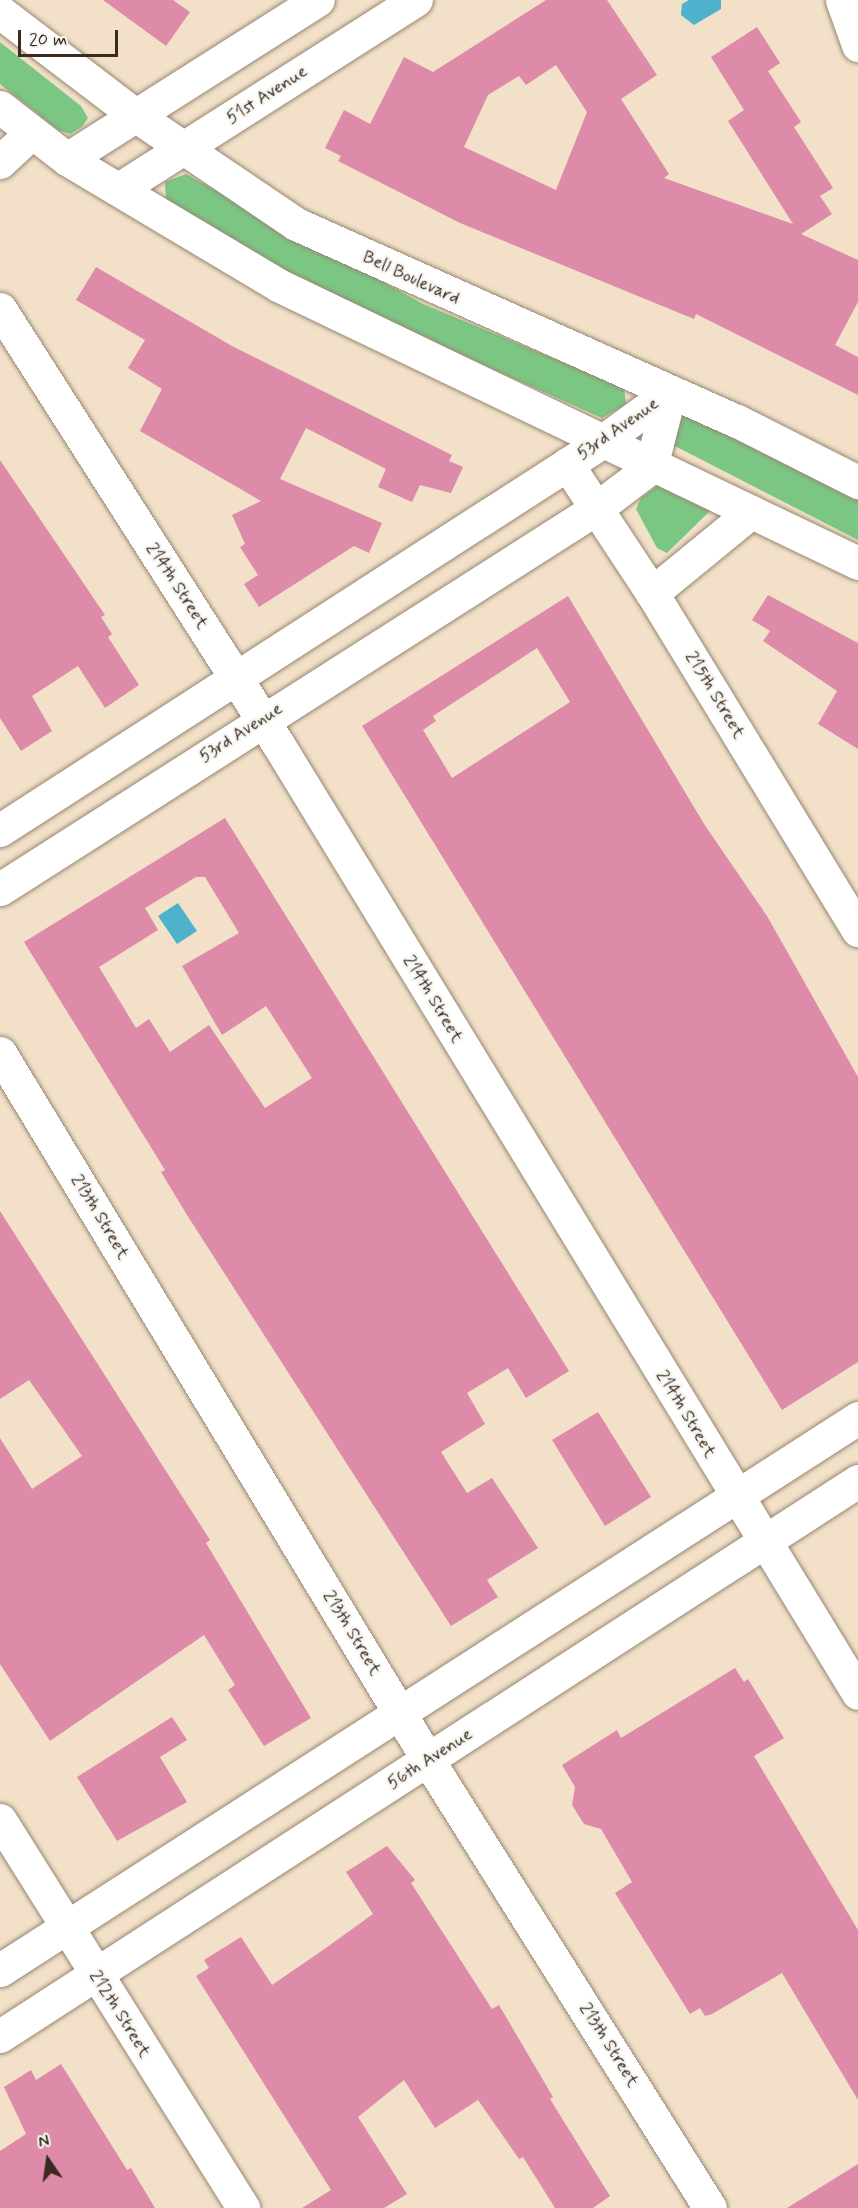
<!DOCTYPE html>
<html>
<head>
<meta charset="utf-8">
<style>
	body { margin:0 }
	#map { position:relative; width:858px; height:2208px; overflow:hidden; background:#f2e1c8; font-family:Mynerve,sans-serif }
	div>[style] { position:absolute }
	.green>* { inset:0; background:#7cc684 }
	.water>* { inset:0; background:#4eb2cd }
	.building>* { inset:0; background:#dd8ba8 }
	.roads { filter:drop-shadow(0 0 2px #968673) drop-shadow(0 0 2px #968673) }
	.minor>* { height:33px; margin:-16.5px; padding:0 16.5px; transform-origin:16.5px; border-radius:16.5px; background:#fff }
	span { translate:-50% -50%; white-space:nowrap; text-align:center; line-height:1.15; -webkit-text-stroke:5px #f6f6f2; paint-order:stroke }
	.street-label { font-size:18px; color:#3b2a1e }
	.north { position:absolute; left:18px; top:2130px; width:60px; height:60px; -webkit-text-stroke:4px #f6f6f2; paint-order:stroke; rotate:347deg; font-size:16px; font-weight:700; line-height:24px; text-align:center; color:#3b2a1e }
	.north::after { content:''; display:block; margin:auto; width:21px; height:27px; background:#3b2a1e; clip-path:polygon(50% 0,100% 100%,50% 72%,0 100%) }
	.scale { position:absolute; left:18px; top:30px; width:100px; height:27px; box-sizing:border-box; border:3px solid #3b2a1e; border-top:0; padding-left:8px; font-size:18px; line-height:21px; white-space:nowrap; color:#3b2a1e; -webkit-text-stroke:4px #f6f6f2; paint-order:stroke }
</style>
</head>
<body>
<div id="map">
	<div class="green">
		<i style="clip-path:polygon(0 42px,81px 106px,88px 118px,82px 127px,70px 134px,58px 130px,0 84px)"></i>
		<i style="clip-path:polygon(186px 174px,423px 304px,624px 388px,626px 404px,602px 418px,316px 290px,166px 202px,165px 182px)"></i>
		<i style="clip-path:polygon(683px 411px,858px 498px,858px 540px,671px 444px,670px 416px)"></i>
		<i style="clip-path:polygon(668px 478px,714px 507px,667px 553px,657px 548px,636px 509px,641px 498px)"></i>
	</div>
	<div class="water">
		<i style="clip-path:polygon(689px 0,721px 0,721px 9px,694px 25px,681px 15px,682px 4px)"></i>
		<i style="clip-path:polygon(178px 903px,197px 931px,177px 944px,158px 916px)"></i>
	</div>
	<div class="building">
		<i style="clip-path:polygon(103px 0,173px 0,190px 12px,166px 46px)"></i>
		<i style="clip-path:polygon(evenodd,546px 0,607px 0,657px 75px,621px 99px,669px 174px,664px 178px,793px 224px,728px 121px,744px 110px,711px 57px,757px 27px,780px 63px,768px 71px,801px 122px,794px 127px,833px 188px,820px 196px,832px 214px,801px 234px,858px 260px,858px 302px,835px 345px,858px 357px,858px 395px,696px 314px,694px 319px,460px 223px,338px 161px,341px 156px,325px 148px,344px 110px,370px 124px,404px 57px,433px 72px,546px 0,556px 65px,587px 112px,556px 190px,464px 147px,488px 95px,519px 76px,526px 85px,556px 65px)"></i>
		<i style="clip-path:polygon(96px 267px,232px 346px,452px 455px,449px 461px,463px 467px,451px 493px,420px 485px,412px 502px,378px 487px,386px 469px,306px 428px,280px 479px,382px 523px,369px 553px,354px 546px,259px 607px,244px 584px,258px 575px,240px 547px,245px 544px,232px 515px,261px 501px,140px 431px,162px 389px,128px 368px,145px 340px,76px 300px)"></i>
		<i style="clip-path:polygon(0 460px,105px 615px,101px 617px,112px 634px,108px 637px,139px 685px,105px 708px,78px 666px,32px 696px,52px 731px,21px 751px,0 718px)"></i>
		<i style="clip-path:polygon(768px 595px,858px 643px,858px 749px,818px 724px,837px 691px,763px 641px,770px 631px,752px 620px)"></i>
		<i style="clip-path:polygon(evenodd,568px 596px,704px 824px,767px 916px,858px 1077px,858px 1362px,782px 1410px,362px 726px,568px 596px,537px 648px,570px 702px,452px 778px,423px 730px,436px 721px,433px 716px,537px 648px)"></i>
		<i style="clip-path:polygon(evenodd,225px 818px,569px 1371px,526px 1398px,508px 1368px,467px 1393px,485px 1424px,441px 1452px,467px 1493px,492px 1478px,538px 1548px,487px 1580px,498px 1597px,451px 1626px,187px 1215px,161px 1172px,165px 1170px,24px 942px,225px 818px,196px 877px,205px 877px,239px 933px,182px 966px,222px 1035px,266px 1006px,312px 1078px,265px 1108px,209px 1025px,170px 1052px,149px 1019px,136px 1028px,99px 967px,158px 930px,145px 908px,196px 877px)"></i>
		<i style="clip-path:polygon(0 1211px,210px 1540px,206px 1543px,311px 1718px,264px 1746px,228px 1690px,235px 1685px,204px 1635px,50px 1741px,0 1664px,0 1438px,32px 1489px,82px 1456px,29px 1380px,0 1399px)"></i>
		<i style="clip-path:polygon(598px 1412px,651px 1497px,605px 1526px,552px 1440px)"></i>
		<i style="clip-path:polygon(735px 1668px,744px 1682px,748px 1679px,784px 1738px,754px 1756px,858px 1930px,858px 2100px,782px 1973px,712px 2014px,705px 2016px,700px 2008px,690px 2014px,615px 1893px,632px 1882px,601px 1829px,584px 1824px,572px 1805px,575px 1787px,562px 1765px,617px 1730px,621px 1738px)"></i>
		<i style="clip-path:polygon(172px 1717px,187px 1740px,160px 1757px,187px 1802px,117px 1841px,77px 1777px)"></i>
		<i style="clip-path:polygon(387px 1846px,415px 1880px,411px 1883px,492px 2009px,499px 2005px,553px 2097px,550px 2099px,610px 2196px,593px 2208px,555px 2208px,523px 2157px,519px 2159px,478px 2100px,435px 2128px,404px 2080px,358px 2117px,407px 2194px,384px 2208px,302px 2208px,331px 2190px,196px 1976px,209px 1968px,204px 1960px,241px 1937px,272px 1985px,323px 1950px,373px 1914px,346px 1872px)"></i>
		<i style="clip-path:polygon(61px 2064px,127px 2170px,131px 2168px,155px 2208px,0 2208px,0 2151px,26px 2134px,4px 2087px,31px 2070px,36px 2080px)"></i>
		<i style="clip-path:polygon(858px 2164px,858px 2208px,787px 2208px)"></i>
	</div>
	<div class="roads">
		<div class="minor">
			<i style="left:842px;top:0;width:48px;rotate:70.4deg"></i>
			<i style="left:0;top:12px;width:170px;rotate:37.3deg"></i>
			<i style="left:135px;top:115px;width:194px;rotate:34.1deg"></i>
			<i style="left:296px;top:224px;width:483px;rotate:24.1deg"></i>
			<i style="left:737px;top:421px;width:136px;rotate:26.8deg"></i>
			<i style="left:0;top:107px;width:85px;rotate:37.8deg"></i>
			<i style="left:67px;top:159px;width:246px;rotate:30.8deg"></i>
			<i style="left:278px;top:285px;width:643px;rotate:25.61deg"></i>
			<i style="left:67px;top:159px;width:297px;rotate:-32.4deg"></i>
			<i style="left:0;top:162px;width:42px;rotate:-43.1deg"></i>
			<i style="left:119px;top:189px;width:352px;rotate:-32.5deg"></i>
			<i style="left:0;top:309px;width:516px;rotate:57.42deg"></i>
			<i style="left:278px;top:744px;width:1112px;rotate:58.57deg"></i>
			<i style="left:567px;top:464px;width:154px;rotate:56.6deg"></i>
			<i style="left:652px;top:593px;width:395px;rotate:58.6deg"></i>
			<i style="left:652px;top:593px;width:128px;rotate:-39.3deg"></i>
			<i style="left:0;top:830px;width:714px;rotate:-32.82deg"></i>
			<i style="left:600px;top:443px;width:87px;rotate:-36.1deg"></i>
			<i style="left:0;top:889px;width:708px;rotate:-32.55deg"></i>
			<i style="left:597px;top:508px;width:68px;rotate:-37.2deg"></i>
			<i style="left:651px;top:467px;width:77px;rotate:-75.8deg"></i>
			<i style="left:0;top:1053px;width:826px;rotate:58.81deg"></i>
			<i style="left:428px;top:1760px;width:529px;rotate:57.81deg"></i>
			<i style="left:0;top:1820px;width:458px;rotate:57.9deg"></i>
			<i style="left:0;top:1970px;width:1020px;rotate:-32.76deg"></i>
			<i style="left:0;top:2036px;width:1022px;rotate:-32.9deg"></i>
		</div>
	</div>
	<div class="street-label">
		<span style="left:267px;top:95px;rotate:-33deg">51st Avenue</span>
		<span style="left:411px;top:278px;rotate:25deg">Bell Boulevard</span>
		<span style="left:618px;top:429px;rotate:-35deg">53rd Avenue</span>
		<span style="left:177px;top:586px;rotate:57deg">214th Street</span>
		<span style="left:715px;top:695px;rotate:59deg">215th Street</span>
		<span style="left:241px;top:733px;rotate:-33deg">53rd Avenue</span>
		<span style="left:433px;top:999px;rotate:59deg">214th Street</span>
		<span style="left:100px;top:1217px;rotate:59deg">213th Street</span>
		<span style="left:686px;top:1414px;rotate:59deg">214th Street</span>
		<span style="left:352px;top:1633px;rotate:59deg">213th Street</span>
		<span style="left:430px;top:1759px;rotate:-33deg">56th Avenue</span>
		<span style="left:120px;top:2014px;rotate:58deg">212th Street</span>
		<span style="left:609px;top:2045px;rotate:58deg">213th Street</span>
	</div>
	<div class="north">N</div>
	<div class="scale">20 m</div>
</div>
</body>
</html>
